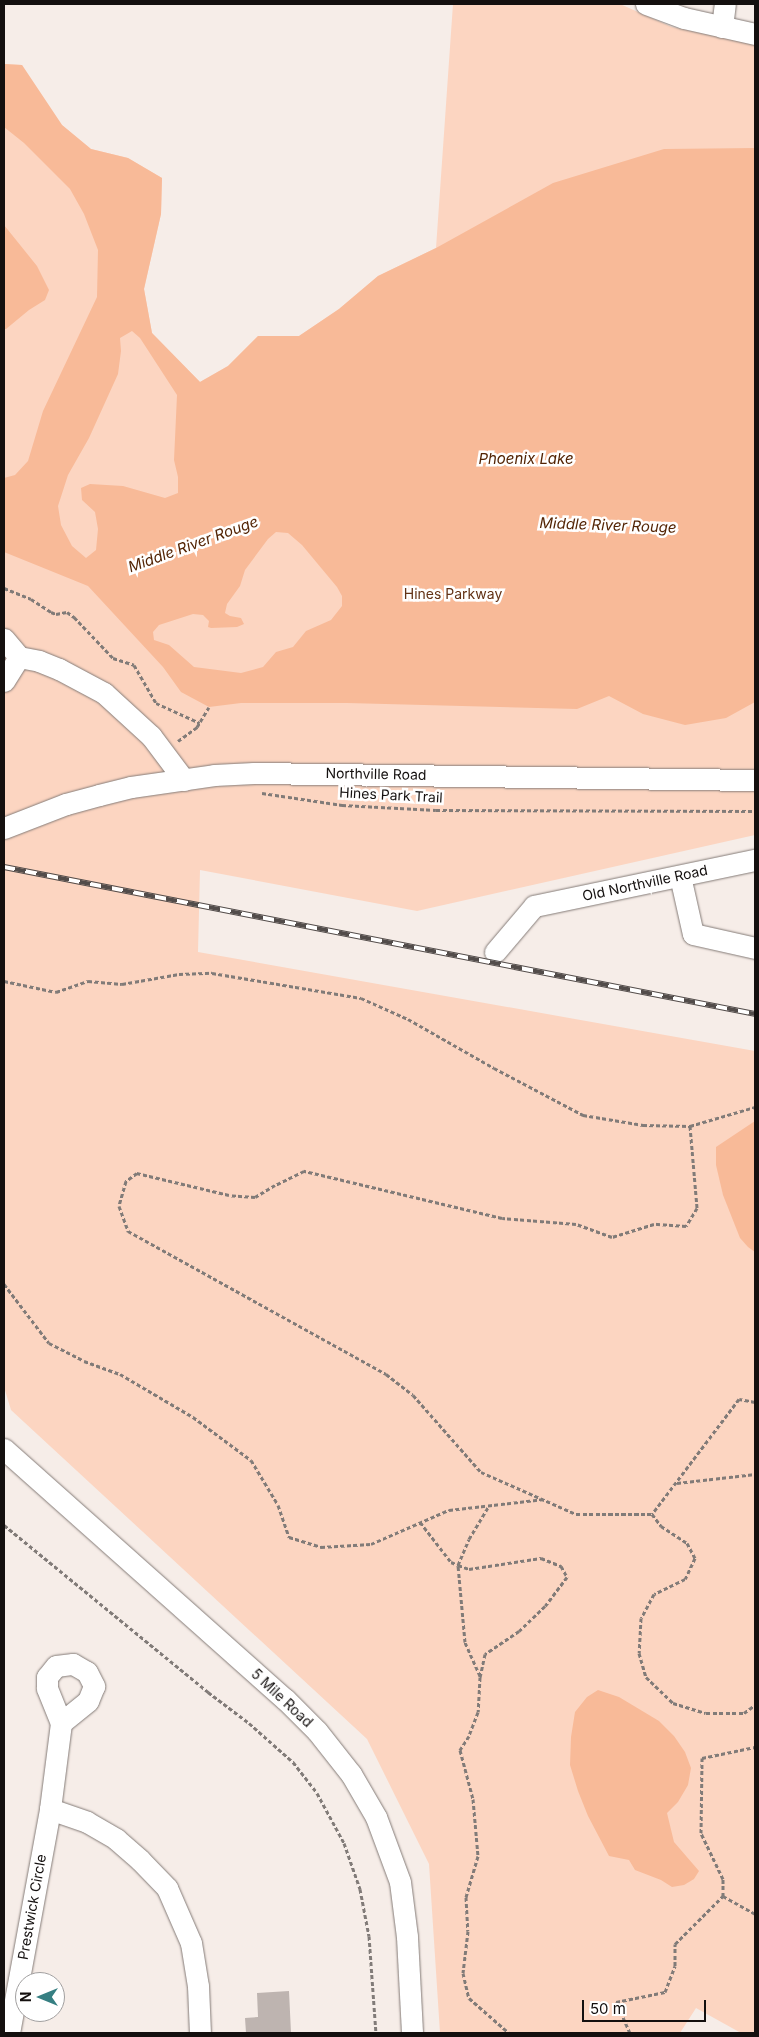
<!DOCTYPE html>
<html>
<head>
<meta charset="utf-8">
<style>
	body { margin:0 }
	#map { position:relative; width:759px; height:2037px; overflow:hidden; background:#f6ede8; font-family:Inter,sans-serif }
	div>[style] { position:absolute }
	.green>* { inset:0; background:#fcd5c1 }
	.water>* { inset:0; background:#f8ba98 }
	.building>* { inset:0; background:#beb4b0 }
	.path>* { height:3px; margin-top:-1.5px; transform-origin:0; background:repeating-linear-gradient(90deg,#817b78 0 4px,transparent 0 6.5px) }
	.roads { filter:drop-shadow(0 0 1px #847b77) drop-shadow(0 0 1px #847b77) }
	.minor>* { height:21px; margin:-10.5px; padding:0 10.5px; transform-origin:10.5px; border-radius:10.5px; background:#fff }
	.rail>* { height:5.5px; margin-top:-2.75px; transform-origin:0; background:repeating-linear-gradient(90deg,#fff 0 11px,#524c4a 0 22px); box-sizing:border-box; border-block:1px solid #524c4a }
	span { translate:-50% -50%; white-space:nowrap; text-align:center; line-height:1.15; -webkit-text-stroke:5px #fff; paint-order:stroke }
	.park-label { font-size:14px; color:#633215 }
	.street-label { font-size:14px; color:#14100f }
	.water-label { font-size:15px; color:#532404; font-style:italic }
	.frame { position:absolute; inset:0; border:5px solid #14100f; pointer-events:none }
	.north { position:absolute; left:15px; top:1972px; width:50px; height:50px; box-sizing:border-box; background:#fff; border:1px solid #a19f9f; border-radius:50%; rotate:270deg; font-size:14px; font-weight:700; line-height:20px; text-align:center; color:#14100f }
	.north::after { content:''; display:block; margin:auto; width:18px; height:22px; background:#367f82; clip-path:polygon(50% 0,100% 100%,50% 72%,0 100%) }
	.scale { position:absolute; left:582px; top:2000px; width:124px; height:22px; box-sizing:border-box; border:2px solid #14100f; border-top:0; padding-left:6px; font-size:15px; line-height:18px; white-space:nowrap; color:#14100f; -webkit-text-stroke:4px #fff; paint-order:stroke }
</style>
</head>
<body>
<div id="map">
	<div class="green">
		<i style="clip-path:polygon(453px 4px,620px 4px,672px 27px,755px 44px,755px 835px,417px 911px,200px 870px,198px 952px,755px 1051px,755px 2033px,741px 2033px,696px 2008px,680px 2033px,440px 2033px,429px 1864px,367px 1739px,11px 1410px,4px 1387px,4px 64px,22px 65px,62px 125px,91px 149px,128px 158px,162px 178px,161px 214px,144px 289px,152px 333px,200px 382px,228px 366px,258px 336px,299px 336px,339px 309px,378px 276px,436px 248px)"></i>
	</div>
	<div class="water">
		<i style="clip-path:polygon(evenodd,4px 64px,22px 65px,62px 125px,91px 149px,128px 158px,162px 178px,161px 214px,144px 289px,152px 333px,200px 382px,228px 366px,258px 336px,299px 336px,339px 309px,378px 276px,436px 248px,553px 183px,664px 149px,755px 148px,755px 702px,726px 718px,685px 725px,643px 714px,609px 696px,577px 709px,347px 703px,241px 703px,209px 707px,181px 692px,163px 667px,88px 586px,4px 552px,4px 478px,15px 475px,28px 461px,43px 411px,97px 297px,98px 250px,84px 214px,70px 189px,24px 143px,4px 127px,4px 64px,132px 331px,140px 338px,177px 395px,174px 460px,178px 477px,178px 493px,165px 498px,123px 486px,90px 484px,81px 488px,82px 500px,95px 512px,98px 529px,96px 550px,86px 558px,72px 546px,61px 525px,58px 506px,68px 475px,89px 438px,118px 374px,121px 351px,120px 338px,132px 331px,4px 64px,276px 532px,288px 533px,302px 545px,337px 587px,342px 596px,342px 606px,331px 620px,306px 631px,293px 647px,276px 652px,263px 667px,241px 673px,194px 667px,169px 645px,154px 640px,153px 632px,159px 625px,193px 614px,203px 615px,209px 621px,208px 627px,211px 628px,237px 627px,244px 624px,241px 618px,230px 616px,225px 613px,227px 604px,240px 586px,245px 570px,268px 539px,276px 532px)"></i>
		<i style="clip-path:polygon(4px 225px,37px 266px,49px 290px,45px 300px,29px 310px,6px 329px,4px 329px)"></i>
		<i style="clip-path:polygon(755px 1121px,755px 1252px,748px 1247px,740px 1238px,723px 1195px,716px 1165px,716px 1147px)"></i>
		<i style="clip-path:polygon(598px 1690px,619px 1697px,659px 1721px,674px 1736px,685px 1752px,691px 1768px,688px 1785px,678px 1802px,667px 1813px,674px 1842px,699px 1871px,694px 1879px,684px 1885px,672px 1887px,661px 1880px,635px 1870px,629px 1860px,609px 1856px,588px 1816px,578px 1791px,570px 1765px,571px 1737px,575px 1712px,587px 1697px)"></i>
	</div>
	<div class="building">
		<i style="clip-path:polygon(289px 1991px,291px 2033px,246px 2033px,245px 2018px,258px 2017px,257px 1993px)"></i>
	</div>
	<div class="path">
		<i style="left:4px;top:588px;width:29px;rotate:22deg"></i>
		<i style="left:31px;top:599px;width:24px;rotate:33deg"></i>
		<i style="left:51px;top:612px;width:5px;rotate:22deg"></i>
		<i style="left:56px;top:614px;width:11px;rotate:-10deg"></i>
		<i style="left:67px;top:612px;width:9px;rotate:36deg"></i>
		<i style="left:74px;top:617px;width:57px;rotate:46.4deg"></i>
		<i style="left:113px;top:658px;width:22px;rotate:18deg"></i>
		<i style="left:134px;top:665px;width:44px;rotate:59.9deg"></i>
		<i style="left:156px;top:703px;width:48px;rotate:24.4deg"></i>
		<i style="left:178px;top:741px;width:24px;rotate:-36deg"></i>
		<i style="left:197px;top:727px;width:23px;rotate:-59deg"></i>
		<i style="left:262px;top:793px;width:81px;rotate:8.5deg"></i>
		<i style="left:342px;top:805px;width:94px;rotate:3deg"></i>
		<i style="left:436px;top:810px;width:319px;rotate:0.2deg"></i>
		<i style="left:4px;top:981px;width:53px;rotate:11.9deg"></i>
		<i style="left:56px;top:992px;width:34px;rotate:-19deg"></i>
		<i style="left:88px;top:981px;width:34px;rotate:5deg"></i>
		<i style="left:122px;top:984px;width:58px;rotate:-10deg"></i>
		<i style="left:179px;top:974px;width:33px;rotate:-2deg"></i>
		<i style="left:212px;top:973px;width:151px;rotate:9.5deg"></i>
		<i style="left:361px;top:998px;width:51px;rotate:24.1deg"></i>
		<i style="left:408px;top:1019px;width:99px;rotate:29.7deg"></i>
		<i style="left:494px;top:1068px;width:101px;rotate:27.8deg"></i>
		<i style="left:583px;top:1115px;width:61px;rotate:9.5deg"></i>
		<i style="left:643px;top:1125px;width:47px;rotate:1.2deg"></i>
		<i style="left:690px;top:1126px;width:82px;rotate:85.1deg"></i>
		<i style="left:697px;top:1208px;width:21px;rotate:121deg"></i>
		<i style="left:686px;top:1226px;width:32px;rotate:-176deg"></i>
		<i style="left:654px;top:1224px;width:44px;rotate:162.8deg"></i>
		<i style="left:612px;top:1237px;width:38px;rotate:-160deg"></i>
		<i style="left:576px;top:1224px;width:74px;rotate:-175.4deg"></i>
		<i style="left:502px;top:1218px;width:204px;rotate:-166.6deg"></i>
		<i style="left:304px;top:1171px;width:32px;rotate:154deg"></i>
		<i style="left:275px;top:1185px;width:23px;rotate:149deg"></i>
		<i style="left:255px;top:1197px;width:26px;rotate:-176deg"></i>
		<i style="left:229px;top:1195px;width:95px;rotate:-166.6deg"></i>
		<i style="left:137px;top:1173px;width:14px;rotate:144deg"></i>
		<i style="left:126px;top:1181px;width:26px;rotate:106deg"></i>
		<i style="left:119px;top:1206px;width:27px;rotate:70deg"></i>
		<i style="left:128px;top:1231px;width:295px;rotate:29deg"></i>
		<i style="left:386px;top:1374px;width:34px;rotate:38deg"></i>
		<i style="left:413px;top:1395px;width:103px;rotate:48.6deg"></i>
		<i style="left:481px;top:1472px;width:104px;rotate:23.9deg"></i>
		<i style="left:576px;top:1514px;width:76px"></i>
		<i style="left:690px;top:1126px;width:68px;rotate:-16.3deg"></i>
		<i style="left:4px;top:1284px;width:74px;rotate:52.7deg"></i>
		<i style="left:49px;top:1343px;width:39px;rotate:27deg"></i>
		<i style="left:84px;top:1361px;width:38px;rotate:20deg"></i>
		<i style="left:120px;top:1374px;width:85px;rotate:30.5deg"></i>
		<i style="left:193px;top:1417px;width:72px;rotate:36.6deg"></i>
		<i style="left:251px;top:1460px;width:52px;rotate:59deg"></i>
		<i style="left:278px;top:1505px;width:34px;rotate:71deg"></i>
		<i style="left:289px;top:1537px;width:34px;rotate:17deg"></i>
		<i style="left:321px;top:1547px;width:50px;rotate:-3.4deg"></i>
		<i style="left:371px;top:1544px;width:85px;rotate:-23.6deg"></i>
		<i style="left:449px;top:1510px;width:96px;rotate:-6.6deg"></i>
		<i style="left:755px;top:1402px;width:16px;rotate:-169deg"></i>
		<i style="left:739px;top:1399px;width:144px;rotate:127.1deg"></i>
		<i style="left:652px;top:1514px;width:15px;rotate:53deg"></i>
		<i style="left:661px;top:1526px;width:31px;rotate:33deg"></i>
		<i style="left:687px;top:1543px;width:17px;rotate:62deg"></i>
		<i style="left:695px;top:1558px;width:23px;rotate:115deg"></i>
		<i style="left:685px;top:1579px;width:34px;rotate:154deg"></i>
		<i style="left:654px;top:1594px;width:27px;rotate:118deg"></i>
		<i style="left:641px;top:1618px;width:35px;rotate:93deg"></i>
		<i style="left:639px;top:1653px;width:25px;rotate:74deg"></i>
		<i style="left:646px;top:1677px;width:37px;rotate:44deg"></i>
		<i style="left:673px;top:1703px;width:34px;rotate:17deg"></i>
		<i style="left:706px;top:1713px;width:38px"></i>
		<i style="left:744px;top:1713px;width:14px;rotate:-36deg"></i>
		<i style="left:677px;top:1483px;width:79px;rotate:-6.6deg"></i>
		<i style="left:420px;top:1522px;width:51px;rotate:52.2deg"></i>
		<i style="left:451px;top:1562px;width:8px;rotate:23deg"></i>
		<i style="left:458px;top:1565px;width:12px;rotate:20deg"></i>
		<i style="left:469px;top:1569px;width:73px;rotate:-8.7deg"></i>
		<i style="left:541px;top:1558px;width:22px;rotate:22deg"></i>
		<i style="left:561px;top:1566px;width:13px;rotate:61deg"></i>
		<i style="left:567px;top:1577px;width:36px;rotate:127deg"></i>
		<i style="left:545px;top:1606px;width:36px;rotate:136deg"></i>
		<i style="left:519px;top:1631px;width:41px;rotate:145.9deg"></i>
		<i style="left:485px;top:1654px;width:24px;rotate:102deg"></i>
		<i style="left:480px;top:1677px;width:35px;rotate:93deg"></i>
		<i style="left:478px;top:1712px;width:26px;rotate:111deg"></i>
		<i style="left:469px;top:1736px;width:17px;rotate:123deg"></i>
		<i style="left:460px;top:1750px;width:51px;rotate:75.1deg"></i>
		<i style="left:473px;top:1799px;width:57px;rotate:85deg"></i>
		<i style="left:478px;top:1856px;width:43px;rotate:106.3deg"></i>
		<i style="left:466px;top:1897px;width:34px;rotate:87deg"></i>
		<i style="left:468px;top:1931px;width:42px;rotate:96.8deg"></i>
		<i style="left:463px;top:1973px;width:26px;rotate:77deg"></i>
		<i style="left:469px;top:1998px;width:53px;rotate:41.2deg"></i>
		<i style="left:4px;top:1525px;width:264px;rotate:39.3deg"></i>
		<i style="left:208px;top:1692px;width:51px;rotate:37.1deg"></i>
		<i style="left:249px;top:1723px;width:59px;rotate:41.6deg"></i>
		<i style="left:293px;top:1762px;width:39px;rotate:52deg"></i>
		<i style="left:317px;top:1793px;width:57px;rotate:61.6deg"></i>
		<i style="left:344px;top:1843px;width:49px;rotate:70.8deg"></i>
		<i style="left:360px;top:1889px;width:48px;rotate:79.2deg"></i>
		<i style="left:369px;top:1936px;width:97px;rotate:85.9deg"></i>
		<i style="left:480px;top:1676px;width:37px;rotate:-114deg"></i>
		<i style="left:465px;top:1642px;width:77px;rotate:-95.2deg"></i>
		<i style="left:458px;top:1565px;width:28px;rotate:-67deg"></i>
		<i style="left:469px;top:1539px;width:39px;rotate:-59deg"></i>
		<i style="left:723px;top:1896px;width:37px;rotate:29deg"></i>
		<i style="left:630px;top:2033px;width:34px;rotate:-114deg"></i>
		<i style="left:616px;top:2002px;width:50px;rotate:-11.5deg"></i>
		<i style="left:665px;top:1992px;width:28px;rotate:-69deg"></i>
		<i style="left:675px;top:1966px;width:22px;rotate:-90deg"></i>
		<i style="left:675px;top:1944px;width:68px;rotate:-45deg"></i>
		<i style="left:723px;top:1896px;width:17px;rotate:-90deg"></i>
		<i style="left:723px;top:1879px;width:51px;rotate:-115.6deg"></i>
		<i style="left:701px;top:1833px;width:75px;rotate:-89.2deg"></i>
		<i style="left:702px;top:1758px;width:54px;rotate:-11.7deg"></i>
	</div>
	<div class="roads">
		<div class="minor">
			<i style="left:646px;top:4px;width:40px;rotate:20.2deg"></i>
			<i style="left:684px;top:18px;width:73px;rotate:12.7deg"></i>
			<i style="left:722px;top:27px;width:23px;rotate:-83deg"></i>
			<i style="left:4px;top:639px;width:23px;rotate:50deg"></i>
			<i style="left:19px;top:657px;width:28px;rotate:122deg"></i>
			<i style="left:19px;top:657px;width:20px;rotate:11deg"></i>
			<i style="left:39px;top:661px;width:22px;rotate:22deg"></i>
			<i style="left:59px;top:669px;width:51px;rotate:28.1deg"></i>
			<i style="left:104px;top:693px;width:64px;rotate:42.5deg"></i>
			<i style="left:151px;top:736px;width:55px;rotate:53.1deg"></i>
			<i style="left:4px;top:828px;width:66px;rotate:-21.2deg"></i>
			<i style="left:66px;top:804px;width:34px;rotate:-15deg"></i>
			<i style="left:99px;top:795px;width:33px;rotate:-14deg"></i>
			<i style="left:131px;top:787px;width:84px;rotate:-8.2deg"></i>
			<i style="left:214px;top:775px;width:40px;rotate:-2.9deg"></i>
			<i style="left:254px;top:773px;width:501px;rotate:0.8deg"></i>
			<i style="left:680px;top:876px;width:59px;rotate:77.4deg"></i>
			<i style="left:693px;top:934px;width:64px;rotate:12.7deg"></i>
			<i style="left:495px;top:952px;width:60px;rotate:-49.7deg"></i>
			<i style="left:534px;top:906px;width:226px;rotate:-11.8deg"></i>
			<i style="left:4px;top:1449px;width:376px;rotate:41.7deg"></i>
			<i style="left:285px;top:1699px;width:45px;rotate:45deg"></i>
			<i style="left:317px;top:1731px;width:55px;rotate:51.7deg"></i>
			<i style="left:351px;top:1774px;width:50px;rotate:59.8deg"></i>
			<i style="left:376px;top:1817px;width:69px;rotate:69.7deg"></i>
			<i style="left:400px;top:1882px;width:55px;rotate:82.7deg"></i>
			<i style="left:407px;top:1937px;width:96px;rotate:87deg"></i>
			<i style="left:50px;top:1809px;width:39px;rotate:19deg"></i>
			<i style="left:87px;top:1822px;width:34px;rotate:30deg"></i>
			<i style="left:116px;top:1839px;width:32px;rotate:41deg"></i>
			<i style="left:140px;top:1860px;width:39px;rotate:46deg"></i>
			<i style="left:167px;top:1888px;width:60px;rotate:66.4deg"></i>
			<i style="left:191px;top:1943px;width:44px;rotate:80.8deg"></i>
			<i style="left:198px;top:1986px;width:47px;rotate:87.6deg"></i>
			<i style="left:9px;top:2033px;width:228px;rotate:-79.6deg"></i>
			<i style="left:50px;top:1809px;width:87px;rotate:-82.7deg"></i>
			<i style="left:61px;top:1723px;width:38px;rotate:-112deg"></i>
			<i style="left:47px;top:1688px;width:11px;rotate:-90deg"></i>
			<i style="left:47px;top:1677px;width:14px;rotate:-51deg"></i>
			<i style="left:56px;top:1666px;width:17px;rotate:-7deg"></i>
			<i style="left:73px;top:1664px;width:16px;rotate:30deg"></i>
			<i style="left:87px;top:1672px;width:16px;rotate:63deg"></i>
			<i style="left:94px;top:1686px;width:16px;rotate:112deg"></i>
			<i style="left:88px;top:1701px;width:35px;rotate:141deg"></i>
		</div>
	</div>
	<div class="rail">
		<i style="left:4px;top:867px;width:765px;rotate:11.07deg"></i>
	</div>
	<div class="park-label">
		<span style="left:453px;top:594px">Hines Parkway</span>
	</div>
	<div class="street-label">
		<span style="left:376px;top:774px;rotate:1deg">Northville Road</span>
		<span style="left:391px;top:795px;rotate:3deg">Hines Park Trail</span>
		<span style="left:645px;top:883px;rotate:-12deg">Old Northville Road</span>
		<span style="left:282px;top:1698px;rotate:43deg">5 Mile Road</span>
		<span style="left:32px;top:1907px;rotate:-80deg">Prestwick Circle</span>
	</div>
	<div class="water-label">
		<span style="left:526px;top:459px">Phoenix Lake</span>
		<span style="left:608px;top:525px;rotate:2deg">Middle River Rouge</span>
		<span style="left:193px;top:544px;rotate:-20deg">Middle River Rouge</span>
	</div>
	<div class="frame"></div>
	<div class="north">N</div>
	<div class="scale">50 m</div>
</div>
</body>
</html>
